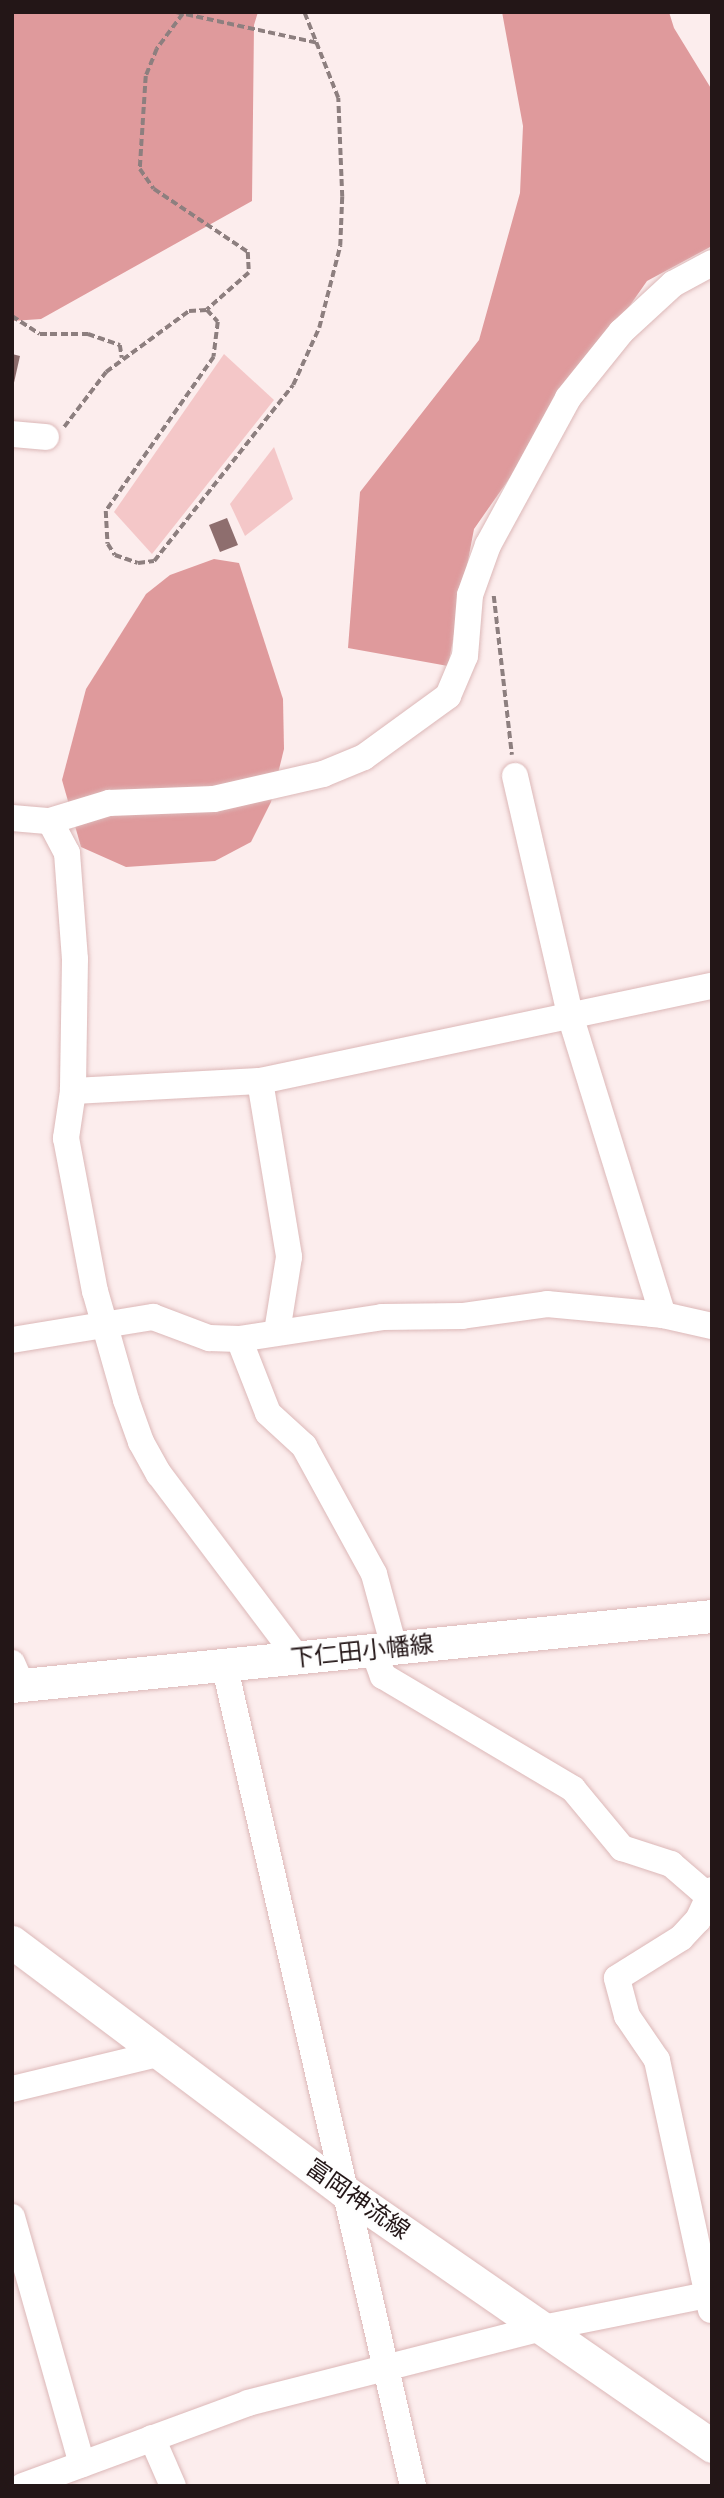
<!DOCTYPE html>
<html>
<head>
<meta charset="utf-8">
<style>
	body { margin:0 }
	#map { position:relative; width:724px; height:2498px; overflow:hidden; background:#fceded; font-family:Mulish,"Noto Sans JP",sans-serif }
	div>[style] { position:absolute }
	.green>* { inset:0; background:#f4c7c8 }
	.forest>* { inset:0; background:#df9a9c }
	.building>* { inset:0; background:#8e6e6e }
	.path>* { height:3.5px; margin-top:-1.75px; transform-origin:0; background:repeating-linear-gradient(90deg,#8d7f7f 0 7px,transparent 0 10.5px) }
	.roads { filter:drop-shadow(0 0 2px #dcb8b8) drop-shadow(0 0 2px #dcb8b8) }
	.minor>* { height:26px; margin:-13px; padding:0 13px; transform-origin:13px; border-radius:13px; background:#fff }
	.major>* { height:33px; margin:-16.5px; padding:0 16.5px; transform-origin:16.5px; border-radius:16.5px; background:#fff }
	span { translate:-50% -50%; white-space:nowrap; text-align:center; line-height:1.15; -webkit-text-stroke:5px #fefefe; paint-order:stroke }
	.street-label { font-size:24px; color:#231617 }
	.frame { position:absolute; inset:0; border:14px solid #231617; pointer-events:none }
</style>
</head>
<body>
<div id="map">
	<div class="green">
		<i style="clip-path:polygon(224px 354px,274px 400px,152px 554px,114px 512px)"></i>
		<i style="clip-path:polygon(274px 447px,293px 499px,245px 536px,230px 504px)"></i>
	</div>
	<div class="forest">
		<i style="clip-path:polygon(12px 12px,258px 12px,254px 25px,252px 201px,41px 319px,12px 321px)"></i>
		<i style="clip-path:polygon(502px 12px,669px 12px,674px 28px,712px 90px,712px 246px,647px 281px,474px 529px,448px 666px,348px 648px,360px 492px,479px 340px,520px 193px,523px 126px)"></i>
		<i style="clip-path:polygon(214px 559px,239px 563px,283px 699px,284px 749px,271px 802px,251px 842px,215px 861px,126px 867px,81px 847px,62px 780px,86px 689px,146px 594px,170px 575px)"></i>
	</div>
	<div class="building">
		<i style="clip-path:polygon(12px 354px,20px 356px,13px 387px,12px 387px)"></i>
		<i style="clip-path:polygon(227px 518px,238px 545px,220px 552px,209px 525px)"></i>
	</div>
	<div class="path">
		<i style="left:176px;top:12px;width:145px;rotate:12.3deg"></i>
		<i style="left:183px;top:14px;width:44px;rotate:126.6deg"></i>
		<i style="left:157px;top:49px;width:29px;rotate:112deg"></i>
		<i style="left:146px;top:76px;width:93px;rotate:93.7deg"></i>
		<i style="left:140px;top:169px;width:24px;rotate:55deg"></i>
		<i style="left:154px;top:189px;width:113px;rotate:33.8deg"></i>
		<i style="left:248px;top:252px;width:21px;rotate:87deg"></i>
		<i style="left:249px;top:273px;width:56px;rotate:138.6deg"></i>
		<i style="left:12px;top:316px;width:33px;rotate:33deg"></i>
		<i style="left:40px;top:334px;width:48px"></i>
		<i style="left:88px;top:334px;width:34px;rotate:19deg"></i>
		<i style="left:120px;top:345px;width:13px;rotate:81deg"></i>
		<i style="left:64px;top:427px;width:69px;rotate:-52.6deg"></i>
		<i style="left:106px;top:372px;width:103px;rotate:-36.3deg"></i>
		<i style="left:189px;top:311px;width:18px;rotate:-3deg"></i>
		<i style="left:207px;top:310px;width:16px;rotate:47deg"></i>
		<i style="left:218px;top:322px;width:35px;rotate:97deg"></i>
		<i style="left:214px;top:357px;width:188px;rotate:125deg"></i>
		<i style="left:106px;top:511px;width:33px;rotate:87deg"></i>
		<i style="left:108px;top:544px;width:13px;rotate:58deg"></i>
		<i style="left:115px;top:555px;width:24px;rotate:19deg"></i>
		<i style="left:138px;top:563px;width:16px;rotate:-7deg"></i>
		<i style="left:154px;top:561px;width:224px;rotate:-51.7deg"></i>
		<i style="left:293px;top:385px;width:63px;rotate:-65.5deg"></i>
		<i style="left:319px;top:328px;width:85px;rotate:-75.6deg"></i>
		<i style="left:340px;top:246px;width:49px;rotate:-87.7deg"></i>
		<i style="left:342px;top:197px;width:99px;rotate:-92.3deg"></i>
		<i style="left:338px;top:98px;width:92px;rotate:-111.6deg"></i>
		<i style="left:494px;top:596px;width:160px;rotate:83.5deg"></i>
	</div>
	<div class="roads">
		<div class="minor">
			<i style="left:12px;top:434px;width:34px;rotate:5deg"></i>
			<i style="left:515px;top:776px;width:245px;rotate:77deg"></i>
			<i style="left:570px;top:1015px;width:314px;rotate:72.8deg"></i>
			<i style="left:12px;top:818px;width:38px;rotate:5deg"></i>
			<i style="left:50px;top:821px;width:62px;rotate:-17deg"></i>
			<i style="left:109px;top:803px;width:105px;rotate:-2.2deg"></i>
			<i style="left:214px;top:799px;width:112px;rotate:-12.9deg"></i>
			<i style="left:323px;top:774px;width:44px;rotate:-22.5deg"></i>
			<i style="left:364px;top:757px;width:104px;rotate:-36deg"></i>
			<i style="left:448px;top:696px;width:43px;rotate:-67deg"></i>
			<i style="left:465px;top:656px;width:61px;rotate:-85.3deg"></i>
			<i style="left:470px;top:595px;width:53px;rotate:-70.2deg"></i>
			<i style="left:488px;top:545px;width:167px;rotate:-61.4deg"></i>
			<i style="left:568px;top:398px;width:85px;rotate:-51.2deg"></i>
			<i style="left:621px;top:332px;width:71px;rotate:-42.7deg"></i>
			<i style="left:673px;top:284px;width:44px;rotate:-28.3deg"></i>
			<i style="left:50px;top:821px;width:36px;rotate:62deg"></i>
			<i style="left:67px;top:853px;width:106px;rotate:85.7deg"></i>
			<i style="left:75px;top:959px;width:132px;rotate:90.9deg"></i>
			<i style="left:73px;top:1091px;width:48px;rotate:98.5deg"></i>
			<i style="left:66px;top:1138px;width:156px;rotate:79.3deg"></i>
			<i style="left:95px;top:1291px;width:113px;rotate:74.1deg"></i>
			<i style="left:126px;top:1400px;width:45px;rotate:70.3deg"></i>
			<i style="left:141px;top:1442px;width:37px;rotate:61deg"></i>
			<i style="left:159px;top:1474px;width:229px;rotate:53deg"></i>
			<i style="left:260px;top:1081px;width:178px;rotate:80.6deg"></i>
			<i style="left:289px;top:1257px;width:76px;rotate:99.1deg"></i>
			<i style="left:73px;top:1091px;width:187px;rotate:-3.1deg"></i>
			<i style="left:260px;top:1081px;width:462px;rotate:-11.9deg"></i>
			<i style="left:239px;top:1339px;width:79px;rotate:68.6deg"></i>
			<i style="left:268px;top:1413px;width:49px;rotate:42.5deg"></i>
			<i style="left:304px;top:1446px;width:146px;rotate:61.3deg"></i>
			<i style="left:374px;top:1574px;width:76px;rotate:74.7deg"></i>
			<i style="left:12px;top:1340px;width:143px;rotate:-9.3deg"></i>
			<i style="left:153px;top:1317px;width:60px;rotate:20.6deg"></i>
			<i style="left:209px;top:1338px;width:30px;rotate:2deg"></i>
			<i style="left:239px;top:1339px;width:145px;rotate:-8.7deg"></i>
			<i style="left:382px;top:1317px;width:80px;rotate:-0.7deg"></i>
			<i style="left:462px;top:1316px;width:86px;rotate:-8deg"></i>
			<i style="left:547px;top:1304px;width:117px;rotate:5.4deg"></i>
			<i style="left:663px;top:1315px;width:50px;rotate:12.7deg"></i>
			<i style="left:373px;top:1649px;width:29px;rotate:70deg"></i>
			<i style="left:383px;top:1676px;width:221px;rotate:30.7deg"></i>
			<i style="left:573px;top:1789px;width:77px;rotate:50.3deg"></i>
			<i style="left:622px;top:1848px;width:52px;rotate:18.1deg"></i>
			<i style="left:671px;top:1864px;width:48px;rotate:40.7deg"></i>
			<i style="left:12px;top:1663px;width:24px;rotate:66deg"></i>
			<i style="left:224px;top:1664px;width:843px;rotate:77.05deg"></i>
			<i style="left:12px;top:2089px;width:150px;rotate:-13.5deg"></i>
			<i style="left:12px;top:2217px;width:257px;rotate:74.2deg"></i>
			<i style="left:711px;top:2310px;width:256px;rotate:-102.2deg"></i>
			<i style="left:657px;top:2060px;width:53px;rotate:-124.3deg"></i>
			<i style="left:627px;top:2016px;width:39px;rotate:-105deg"></i>
			<i style="left:617px;top:1978px;width:75px;rotate:-32deg"></i>
			<i style="left:681px;top:1938px;width:25px;rotate:-47deg"></i>
			<i style="left:698px;top:1920px;width:33px;rotate:-65deg"></i>
			<i style="left:152px;top:2438px;width:52px;rotate:66.4deg"></i>
			<i style="left:23px;top:2486px;width:240px;rotate:-20.2deg"></i>
			<i style="left:248px;top:2403px;width:304px;rotate:-14.3deg"></i>
			<i style="left:543px;top:2328px;width:172px;rotate:-11.4deg"></i>
		</div>
		<div class="major">
			<i style="left:12px;top:1686px;width:703px;rotate:-5.71deg"></i>
			<i style="left:12px;top:1942px;width:415px;rotate:36.9deg"></i>
			<i style="left:344px;top:2191px;width:448px;rotate:34.7deg"></i>
		</div>
	</div>
	<div class="street-label">
		<span style="left:362px;top:1651px;rotate:-6deg">下仁田小幡線</span>
		<span style="left:358px;top:2199px;rotate:35deg">富岡神流線</span>
	</div>
	<div class="frame"></div>
</div>
</body>
</html>
